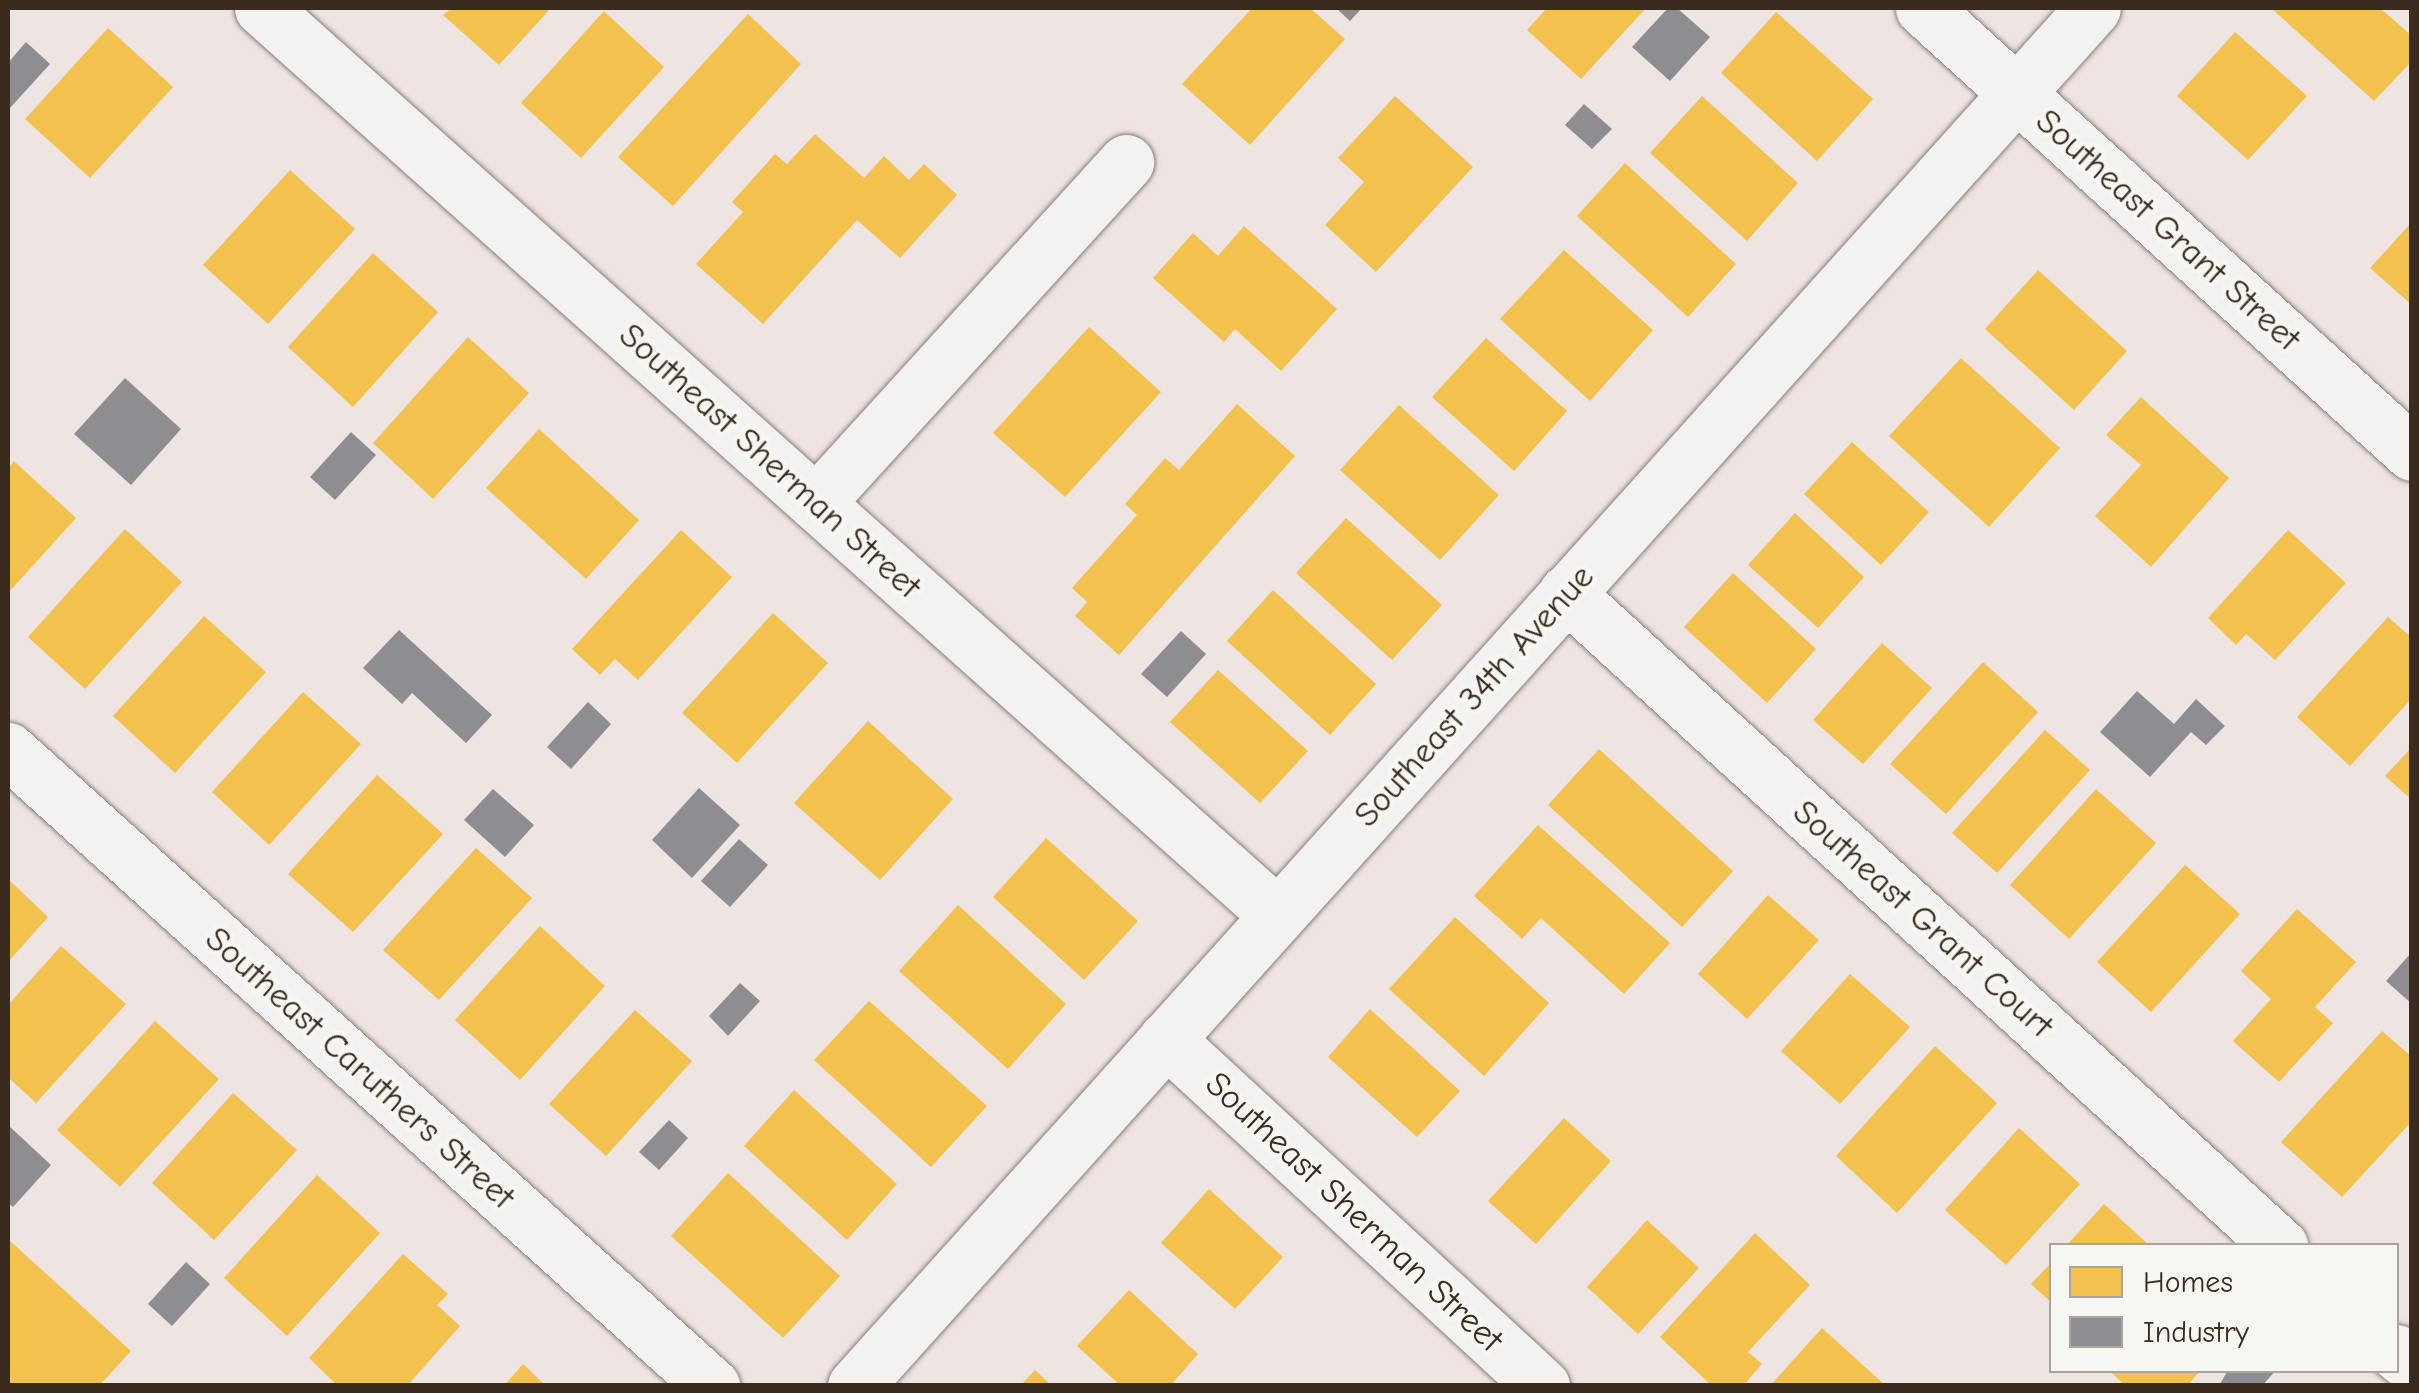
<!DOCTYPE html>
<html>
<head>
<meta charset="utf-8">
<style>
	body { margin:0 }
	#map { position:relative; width:2419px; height:1393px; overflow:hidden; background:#eee4e1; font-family:"Comic Neue",sans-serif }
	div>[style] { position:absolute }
	.homes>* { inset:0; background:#f2c14e }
	.industry>* { inset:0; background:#8d8d92 }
	.roads { filter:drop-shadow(0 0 2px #877f7b) drop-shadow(0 0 2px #877f7b) }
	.minor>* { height:55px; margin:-27.5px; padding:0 27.5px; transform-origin:27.5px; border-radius:27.5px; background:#f4f2f0 }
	span { translate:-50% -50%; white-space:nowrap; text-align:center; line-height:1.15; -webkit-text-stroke:10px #f6f6f2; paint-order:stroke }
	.street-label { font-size:35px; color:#3b2a1e }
	.frame { position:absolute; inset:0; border:10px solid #3b2a1e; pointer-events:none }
	.legend { position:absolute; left:2049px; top:1243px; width:350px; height:130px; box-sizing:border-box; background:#f6f6f2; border:2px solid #aba49d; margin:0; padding:12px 18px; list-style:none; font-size:30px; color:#3b2a1e }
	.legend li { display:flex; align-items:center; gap:20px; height:50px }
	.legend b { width:50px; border:2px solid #aba49d }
</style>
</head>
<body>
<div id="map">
	<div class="homes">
		<i style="clip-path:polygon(452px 8px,551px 8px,499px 65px,443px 15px)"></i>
		<i style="clip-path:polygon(1252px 8px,1310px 8px,1345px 39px,1250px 145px,1182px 84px)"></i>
		<i style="clip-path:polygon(1547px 8px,1646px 8px,1581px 79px,1527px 30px)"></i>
		<i style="clip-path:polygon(2271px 8px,2380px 8px,2412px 36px,2412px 61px,2374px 101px)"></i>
		<i style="clip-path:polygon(604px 11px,664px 67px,581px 158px,521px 103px)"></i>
		<i style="clip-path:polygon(1776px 12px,1873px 99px,1817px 161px,1721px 73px)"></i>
		<i style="clip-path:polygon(748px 14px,801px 64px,673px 206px,618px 157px)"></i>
		<i style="clip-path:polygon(108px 28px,173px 87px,90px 178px,25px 119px)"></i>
		<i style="clip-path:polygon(2235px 32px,2307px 96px,2248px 160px,2177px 96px)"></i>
		<i style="clip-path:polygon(1395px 96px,1473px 167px,1376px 272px,1325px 225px,1364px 182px,1338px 158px)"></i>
		<i style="clip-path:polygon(1702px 96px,1798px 183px,1747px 241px,1650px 153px)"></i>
		<i style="clip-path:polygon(815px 134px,864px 178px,884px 156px,909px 180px,924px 164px,957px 195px,900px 258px,857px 220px,763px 324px,696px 264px,743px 212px,732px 202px,775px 154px,787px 164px)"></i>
		<i style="clip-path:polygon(1625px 163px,1736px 264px,1688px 317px,1577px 216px)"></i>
		<i style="clip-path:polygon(290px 170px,355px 229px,268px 324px,203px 265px)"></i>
		<i style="clip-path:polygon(2412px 222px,2412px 305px,2370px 268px)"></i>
		<i style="clip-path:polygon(1244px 226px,1337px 309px,1281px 371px,1235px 329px,1224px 342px,1153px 278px,1193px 233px,1218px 256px)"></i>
		<i style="clip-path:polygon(1564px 250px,1653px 330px,1590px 401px,1500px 319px)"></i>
		<i style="clip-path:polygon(373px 253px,438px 312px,353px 407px,288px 347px)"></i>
		<i style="clip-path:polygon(2038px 270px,2127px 351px,2074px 410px,1985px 329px)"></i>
		<i style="clip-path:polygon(1089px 327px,1161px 392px,1065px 497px,993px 433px)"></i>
		<i style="clip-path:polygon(468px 337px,529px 393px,433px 499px,373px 443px)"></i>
		<i style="clip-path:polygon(1486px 338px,1567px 411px,1514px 471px,1432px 397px)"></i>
		<i style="clip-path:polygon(1961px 358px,2060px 448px,1989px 527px,1889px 436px)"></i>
		<i style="clip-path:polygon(2141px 397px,2229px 478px,2151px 567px,2095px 516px,2141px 465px,2106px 435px)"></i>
		<i style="clip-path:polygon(1237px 404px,1295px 456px,1119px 655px,1075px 616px,1087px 602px,1072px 588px,1137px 515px,1125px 504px,1165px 458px,1179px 470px)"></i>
		<i style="clip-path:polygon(1399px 405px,1499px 495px,1440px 560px,1340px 470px)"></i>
		<i style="clip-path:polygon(539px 429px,639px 520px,586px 579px,486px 488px)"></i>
		<i style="clip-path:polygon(1852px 442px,1929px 512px,1881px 565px,1804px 494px)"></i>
		<i style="clip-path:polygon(14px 461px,76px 518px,8px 593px,8px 469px)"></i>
		<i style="clip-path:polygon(1795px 513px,1864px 577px,1818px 628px,1748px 565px)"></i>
		<i style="clip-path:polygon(1346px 518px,1442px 605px,1392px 660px,1296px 573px)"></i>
		<i style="clip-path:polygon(125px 529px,182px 582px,85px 689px,28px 637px)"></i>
		<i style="clip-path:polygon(681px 530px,732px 577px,638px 680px,615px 659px,600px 675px,572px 649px)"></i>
		<i style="clip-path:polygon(2288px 530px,2346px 583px,2275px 660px,2246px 634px,2236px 645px,2208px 618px)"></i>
		<i style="clip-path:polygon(1733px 573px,1816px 649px,1767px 703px,1684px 627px)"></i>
		<i style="clip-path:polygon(1273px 590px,1376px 684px,1330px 735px,1227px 641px)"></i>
		<i style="clip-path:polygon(773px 613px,828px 663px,737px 763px,682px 713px)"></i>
		<i style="clip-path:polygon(204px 616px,266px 672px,175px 773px,113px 716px)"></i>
		<i style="clip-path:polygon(2388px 617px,2412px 638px,2412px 698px,2350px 766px,2297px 717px)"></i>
		<i style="clip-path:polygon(1882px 643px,1932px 688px,1863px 764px,1813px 720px)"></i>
		<i style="clip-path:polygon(1983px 662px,2038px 712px,1946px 814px,1890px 764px)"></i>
		<i style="clip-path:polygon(1218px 670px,1308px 751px,1260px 803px,1170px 722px)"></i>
		<i style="clip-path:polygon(303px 692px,361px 744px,269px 845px,212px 792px)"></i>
		<i style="clip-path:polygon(868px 721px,953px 799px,880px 880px,794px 803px)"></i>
		<i style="clip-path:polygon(2045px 730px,2090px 770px,1997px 873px,1952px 833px)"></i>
		<i style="clip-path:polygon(2412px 747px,2412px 800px,2385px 776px)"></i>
		<i style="clip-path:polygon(1599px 749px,1733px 871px,1682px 927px,1548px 805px)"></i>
		<i style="clip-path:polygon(377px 775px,443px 834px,353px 932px,288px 874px)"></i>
		<i style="clip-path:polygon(2096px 789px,2156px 843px,2069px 939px,2010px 885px)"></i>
		<i style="clip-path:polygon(1538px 825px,1670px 943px,1624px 994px,1541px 918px,1522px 939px,1474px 896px)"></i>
		<i style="clip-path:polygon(1046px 838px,1138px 921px,1084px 980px,993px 897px)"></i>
		<i style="clip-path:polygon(476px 848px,532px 898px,439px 1000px,383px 950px)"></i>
		<i style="clip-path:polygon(2185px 865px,2240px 914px,2151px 1012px,2097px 962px)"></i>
		<i style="clip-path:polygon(8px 879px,48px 917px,8px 962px)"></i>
		<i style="clip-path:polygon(1768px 895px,1819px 940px,1747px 1019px,1698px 974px)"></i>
		<i style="clip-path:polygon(958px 905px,1066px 1004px,1008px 1069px,899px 971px)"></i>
		<i style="clip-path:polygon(2297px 909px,2356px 962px,2315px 1007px,2333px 1023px,2279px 1082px,2233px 1041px,2271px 999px,2241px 971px)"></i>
		<i style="clip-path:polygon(1455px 917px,1549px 1003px,1484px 1076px,1389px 989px)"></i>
		<i style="clip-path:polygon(540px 926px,605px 986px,520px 1080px,455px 1020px)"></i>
		<i style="clip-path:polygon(61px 946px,126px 1004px,36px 1103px,8px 1077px,8px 1005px)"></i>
		<i style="clip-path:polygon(1850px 974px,1910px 1027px,1840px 1104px,1781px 1051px)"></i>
		<i style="clip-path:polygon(869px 1001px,987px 1106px,931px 1167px,814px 1060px)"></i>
		<i style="clip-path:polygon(1370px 1009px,1460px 1091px,1417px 1137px,1328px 1057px)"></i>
		<i style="clip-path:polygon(635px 1010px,692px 1061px,606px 1156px,549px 1104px)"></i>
		<i style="clip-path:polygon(155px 1021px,219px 1079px,120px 1187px,57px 1130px)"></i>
		<i style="clip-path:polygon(2382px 1031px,2412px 1057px,2412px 1121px,2342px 1197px,2281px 1142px)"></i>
		<i style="clip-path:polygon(1935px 1046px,1997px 1103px,1897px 1213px,1836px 1156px)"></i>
		<i style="clip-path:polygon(794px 1090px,897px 1184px,847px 1240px,744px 1146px)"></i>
		<i style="clip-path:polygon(233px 1093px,297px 1150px,214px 1240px,152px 1183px)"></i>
		<i style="clip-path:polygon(1564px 1118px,1611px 1161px,1536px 1244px,1488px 1201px)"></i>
		<i style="clip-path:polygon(2019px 1128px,2080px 1184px,2006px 1265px,1945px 1210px)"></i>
		<i style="clip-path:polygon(728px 1173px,840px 1276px,783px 1338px,671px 1236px)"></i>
		<i style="clip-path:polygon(317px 1175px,380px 1233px,287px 1336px,224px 1278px)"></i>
		<i style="clip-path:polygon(1209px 1189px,1283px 1257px,1235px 1309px,1161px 1243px)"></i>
		<i style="clip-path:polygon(2104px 1204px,2150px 1246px,2066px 1246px)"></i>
		<i style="clip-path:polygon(1647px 1220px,1699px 1268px,1638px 1334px,1587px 1287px)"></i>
		<i style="clip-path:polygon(1755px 1233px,1810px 1285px,1748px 1352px,1762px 1364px,1743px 1386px,1712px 1386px,1660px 1337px)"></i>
		<i style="clip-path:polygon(8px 1239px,131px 1351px,99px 1386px,8px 1386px)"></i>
		<i style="clip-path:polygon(403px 1254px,448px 1294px,437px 1305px,460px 1326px,407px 1386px,338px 1386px,309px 1358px)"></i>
		<i style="clip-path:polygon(2052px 1262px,2052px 1303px,2031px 1284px)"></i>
		<i style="clip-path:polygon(1129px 1290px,1198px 1354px,1170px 1386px,1121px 1386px,1077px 1346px)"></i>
		<i style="clip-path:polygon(1822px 1328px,1886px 1386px,1770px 1386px)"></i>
		<i style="clip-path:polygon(523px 1364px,546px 1386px,504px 1386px)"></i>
		<i style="clip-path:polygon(1035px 1370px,1052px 1386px,1020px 1386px)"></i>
		<i style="clip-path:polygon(2109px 1370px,2201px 1370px,2187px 1386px,2125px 1386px)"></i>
	</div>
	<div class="industry">
		<i style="clip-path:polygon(1336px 8px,1362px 8px,1350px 21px)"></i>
		<i style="clip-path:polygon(1668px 8px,1677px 8px,1710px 37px,1670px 81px,1632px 47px)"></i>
		<i style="clip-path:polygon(26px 42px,50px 64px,10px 108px,8px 63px)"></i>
		<i style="clip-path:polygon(1584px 104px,1612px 129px,1592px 149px,1565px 125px)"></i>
		<i style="clip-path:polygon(125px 378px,181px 429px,131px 485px,74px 434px)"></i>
		<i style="clip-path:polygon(351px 432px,376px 455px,335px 500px,310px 477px)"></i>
		<i style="clip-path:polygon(399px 630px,492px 715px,466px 743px,412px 693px,402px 704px,363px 668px)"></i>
		<i style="clip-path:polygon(1181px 631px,1206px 654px,1167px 697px,1141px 674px)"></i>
		<i style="clip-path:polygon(2137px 691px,2174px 724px,2196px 699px,2225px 726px,2206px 745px,2191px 732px,2150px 777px,2100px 732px)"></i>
		<i style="clip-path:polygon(588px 702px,611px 724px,571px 769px,547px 747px)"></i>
		<i style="clip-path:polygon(699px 788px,740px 825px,692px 878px,652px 840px)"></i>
		<i style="clip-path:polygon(493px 789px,534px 825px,505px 857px,464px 820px)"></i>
		<i style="clip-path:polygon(739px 839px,768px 865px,730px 907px,701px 881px)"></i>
		<i style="clip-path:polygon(2412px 952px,2412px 1004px,2386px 981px)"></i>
		<i style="clip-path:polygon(740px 983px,760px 1001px,728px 1036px,709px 1016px)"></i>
		<i style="clip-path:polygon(669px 1120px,688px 1138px,659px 1170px,639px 1152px)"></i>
		<i style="clip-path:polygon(8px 1125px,51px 1165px,13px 1207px,8px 1203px)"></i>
		<i style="clip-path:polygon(186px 1262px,210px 1284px,172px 1326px,148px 1304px)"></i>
		<i style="clip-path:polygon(2228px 1370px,2276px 1370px,2262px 1386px,2219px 1386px)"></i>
	</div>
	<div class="roads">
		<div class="minor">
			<i style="left:262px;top:8px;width:1361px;rotate:41.78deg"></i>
			<i style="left:1923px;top:8px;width:661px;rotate:42.3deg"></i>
			<i style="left:816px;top:503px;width:461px;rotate:-47.7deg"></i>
			<i style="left:1566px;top:593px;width:968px;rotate:42.44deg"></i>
			<i style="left:8px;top:750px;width:949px;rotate:42.09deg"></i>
			<i style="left:1166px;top:1039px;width:512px;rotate:42.7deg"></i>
			<i style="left:2396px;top:1352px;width:21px;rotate:39deg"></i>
			<i style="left:855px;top:1386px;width:1852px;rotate:-48.06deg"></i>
		</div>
	</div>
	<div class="street-label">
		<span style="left:2168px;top:230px;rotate:42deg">Southeast Grant Street</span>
		<span style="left:770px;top:461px;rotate:42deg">Southeast Sherman Street</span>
		<span style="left:1474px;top:696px;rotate:-48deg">Southeast 34th Avenue</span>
		<span style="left:1923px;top:919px;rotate:42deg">Southeast Grant Court</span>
		<span style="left:360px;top:1068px;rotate:42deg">Southeast Caruthers Street</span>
		<span style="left:1354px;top:1212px;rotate:43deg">Southeast Sherman Street</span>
	</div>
	<div class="frame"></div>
	<ul class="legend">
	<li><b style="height:28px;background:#f2c14e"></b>Homes</li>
	<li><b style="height:28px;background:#8d8d92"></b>Industry</li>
	</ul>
</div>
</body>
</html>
